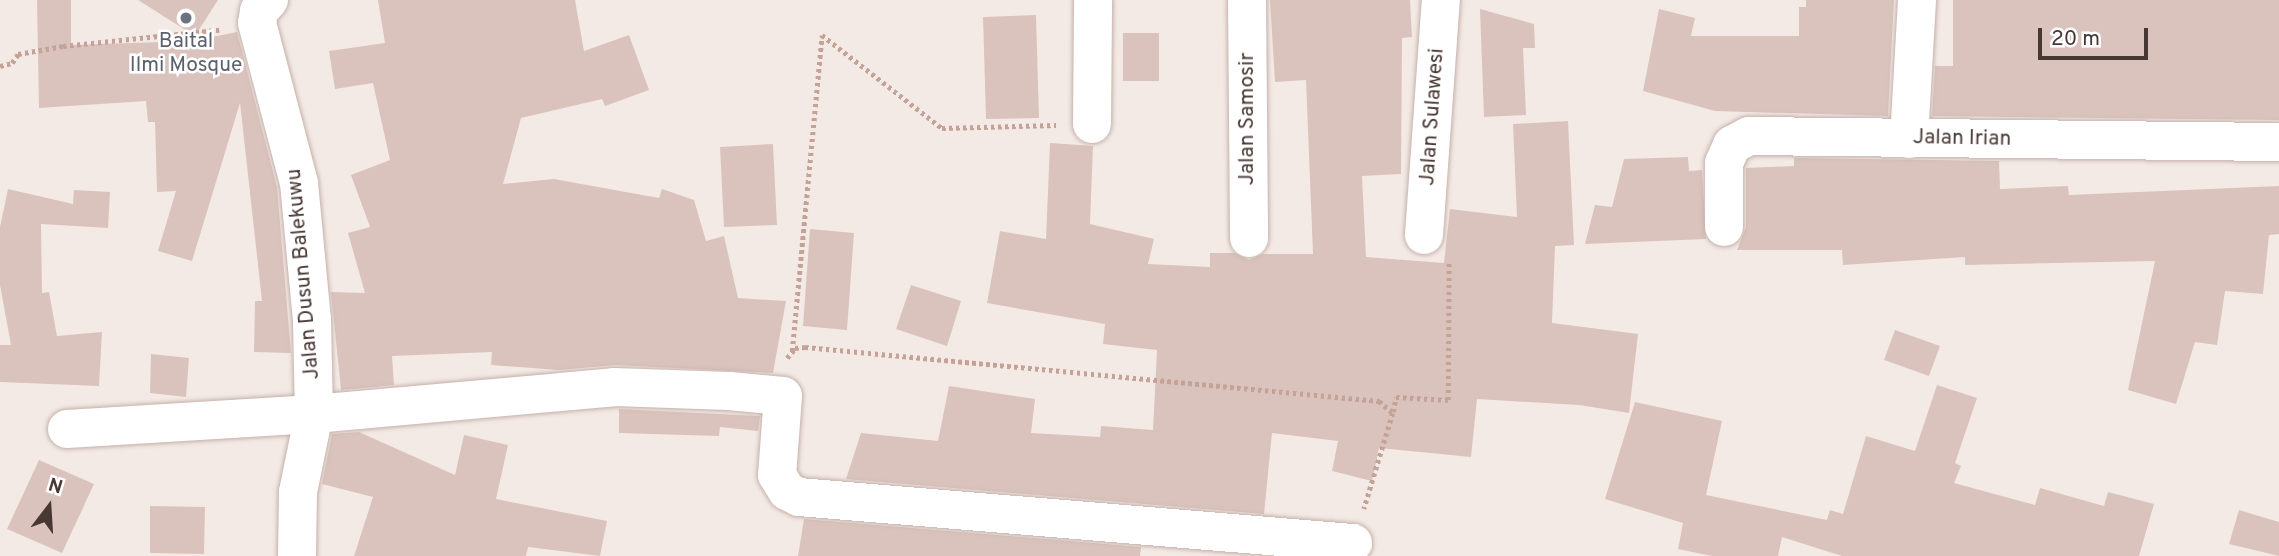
<!DOCTYPE html>
<html>
<head>
<meta charset="utf-8">
<style>
	body { margin:0 }
	#map { position:relative; width:2279px; height:556px; overflow:hidden; background:#f4eae5; font-family:Overpass,sans-serif }
	div>[style] { position:absolute }
	.building>* { inset:0; background:#dac3bd }
	.path>* { height:4.5px; margin-top:-2.25px; transform-origin:0; background:repeating-linear-gradient(90deg,#c4a297 0 3.5px,transparent 0 7px) }
	.roads { filter:drop-shadow(0 0 2px #c4b1aa) drop-shadow(0 0 2px #c4b1aa) }
	.minor>* { height:38px; margin:-19px; padding:0 19px; transform-origin:19px; border-radius:19px; background:#fff }
	.dots>* { width:19px; height:19px; translate:-50% -50%; box-sizing:border-box; border:4px solid #fff; border-radius:50% }
	span { translate:-50% -50%; white-space:nowrap; text-align:center; line-height:1.15; -webkit-text-stroke:5px #fff; paint-order:stroke }
	.worship-label { font-size:21px; color:#5b616d }
	.street-label { font-size:21px; color:#483834 }
	.north { position:absolute; left:14px; top:472px; width:70px; height:70px; -webkit-text-stroke:5px #fff; paint-order:stroke; rotate:17deg; font-size:19px; font-weight:700; line-height:28px; text-align:center; color:#483834 }
	.north::after { content:''; display:block; margin:auto; width:24px; height:32px; background:#483834; clip-path:polygon(50% 0,100% 100%,50% 72%,0 100%) }
	.scale { position:absolute; left:2038px; top:28px; width:110px; height:32px; box-sizing:border-box; border:4px solid #483834; border-top:0; padding-left:9px; font-size:21px; line-height:24px; white-space:nowrap; color:#483834; -webkit-text-stroke:5px #fff; paint-order:stroke }
</style>
</head>
<body>
<div id="map">
	<div class="building">
		<i style="clip-path:polygon(37px 0,71px 0,71px 45px,192px 41px,237px 32px,277px 187px,291px 353px,254px 352px,255px 301px,262px 301px,240px 103px,192px 261px,158px 251px,176px 191px,157px 192px,155px 122px,148px 122px,146px 101px,39px 108px)"></i>
		<i style="clip-path:polygon(138px 0,218px 0,195px 36px)"></i>
		<i style="clip-path:polygon(378px 0,575px 0,584px 51px,629px 35px,649px 90px,605px 106px,602px 99px,521px 118px,503px 184px,554px 179px,659px 198px,662px 189px,694px 200px,706px 241px,724px 236px,738px 298px,786px 301px,773px 373px,615px 365px,559px 370px,491px 365px,492px 352px,392px 356px,394px 385px,341px 390px,331px 292px,365px 293px,348px 233px,370px 227px,351px 175px,390px 160px,373px 83px,335px 89px,329px 51px,385px 43px)"></i>
		<i style="clip-path:polygon(1270px 0,1410px 0,1412px 37px,1402px 38px,1401px 174px,1362px 176px,1366px 257px,1444px 263px,1450px 209px,1517px 217px,1513px 124px,1568px 121px,1574px 245px,1555px 246px,1552px 323px,1638px 334px,1629px 413px,1579px 405px,1477px 399px,1471px 457px,1379px 448px,1372px 481px,1332px 471px,1338px 441px,1272px 433px,1264px 514px,846px 479px,861px 433px,938px 441px,949px 386px,1035px 399px,1031px 433px,1100px 437px,1101px 426px,1153px 430px,1157px 350px,1103px 344px,1105px 324px,987px 303px,1000px 231px,1046px 239px,1050px 143px,1093px 146px,1090px 224px,1154px 239px,1148px 264px,1210px 267px,1210px 253px,1234px 253px,1249px 260px,1263px 254px,1313px 254px,1306px 80px,1275px 82px)"></i>
		<i style="clip-path:polygon(1806px 0,1894px 0,1888px 116px,1715px 111px,1643px 91px,1659px 9px,1695px 18px,1691px 36px,1799px 36px,1799px 7px,1806px 7px)"></i>
		<i style="clip-path:polygon(1953px 0,2279px 0,2279px 120px,1932px 116px,1935px 66px,1953px 66px)"></i>
		<i style="clip-path:polygon(1480px 9px,1534px 24px,1535px 48px,1523px 48px,1526px 115px,1484px 117px)"></i>
		<i style="clip-path:polygon(1036px 15px,1039px 118px,986px 119px,983px 17px)"></i>
		<i style="clip-path:polygon(1123px 33px,1159px 33px,1159px 81px,1123px 81px)"></i>
		<i style="clip-path:polygon(773px 144px,777px 225px,724px 227px,720px 147px)"></i>
		<i style="clip-path:polygon(1688px 157px,1689px 171px,1702px 170px,1706px 239px,1585px 244px,1595px 205px,1612px 207px,1624px 159px)"></i>
		<i style="clip-path:polygon(1794px 158px,1999px 161px,2000px 189px,2068px 186px,2069px 195px,2279px 186px,2279px 234px,2269px 235px,2263px 294px,2225px 291px,2217px 345px,2195px 342px,2176px 404px,2128px 390px,2155px 261px,1965px 265px,1965px 257px,1843px 265px,1842px 250px,1737px 250px,1746px 227px,1746px 168px,1794px 166px)"></i>
		<i style="clip-path:polygon(8px 189px,73px 204px,74px 190px,110px 192px,108px 228px,41px 224px,42px 293px,49px 292px,57px 336px,102px 332px,99px 386px,0 382px,0 345px,11px 345px,0 285px,0 227px)"></i>
		<i style="clip-path:polygon(810px 229px,854px 233px,847px 330px,803px 326px)"></i>
		<i style="clip-path:polygon(911px 285px,961px 301px,947px 346px,896px 329px)"></i>
		<i style="clip-path:polygon(1895px 330px,1940px 346px,1929px 376px,1884px 360px)"></i>
		<i style="clip-path:polygon(151px 354px,189px 358px,186px 397px,150px 393px)"></i>
		<i style="clip-path:polygon(1937px 385px,1977px 398px,1955px 463px,1961px 466px,1954px 483px,2035px 505px,2040px 488px,2104px 506px,2108px 492px,2154px 504px,2139px 556px,1842px 556px,1782px 537px,1778px 556px,1712px 556px,1678px 549px,1683px 523px,1605px 499px,1635px 402px,1722px 421px,1706px 495px,1827px 520px,1830px 510px,1843px 514px,1866px 436px,1915px 451px)"></i>
		<i style="clip-path:polygon(619px 409px,760px 416px,758px 431px,720px 427px,719px 436px,619px 433px)"></i>
		<i style="clip-path:polygon(359px 432px,455px 475px,464px 435px,508px 445px,496px 499px,607px 521px,600px 556px,528px 547px,526px 556px,354px 556px,373px 497px,322px 484px,332px 434px)"></i>
		<i style="clip-path:polygon(39px 460px,94px 484px,62px 553px,7px 529px)"></i>
		<i style="clip-path:polygon(150px 506px,205px 507px,204px 554px,150px 553px)"></i>
		<i style="clip-path:polygon(2239px 510px,2279px 522px,2279px 556px,2229px 544px)"></i>
		<i style="clip-path:polygon(804px 519px,1141px 547px,1140px 556px,798px 556px)"></i>
	</div>
	<div class="path">
		<i style="left:0;top:66px;width:12px;rotate:-14deg"></i>
		<i style="left:12px;top:63px;width:11px;rotate:-56deg"></i>
		<i style="left:18px;top:54px;width:46px;rotate:-10.1deg"></i>
		<i style="left:63px;top:46px;width:157px;rotate:-5.9deg"></i>
		<i style="left:792px;top:351px;width:317px;rotate:-84.6deg"></i>
		<i style="left:822px;top:35px;width:152px;rotate:37.8deg"></i>
		<i style="left:942px;top:128px;width:114px;rotate:-1.5deg"></i>
		<i style="left:787px;top:358px;width:13px;rotate:-51deg"></i>
		<i style="left:795px;top:348px;width:10px;rotate:-6deg"></i>
		<i style="left:805px;top:347px;width:577px;rotate:5.37deg"></i>
		<i style="left:1379px;top:401px;width:18px;rotate:41deg"></i>
		<i style="left:1393px;top:413px;width:100px;rotate:106.8deg"></i>
		<i style="left:1393px;top:412px;width:15px;rotate:-79deg"></i>
		<i style="left:1396px;top:397px;width:52px;rotate:3.3deg"></i>
		<i style="left:1448px;top:400px;width:137px;rotate:-89.6deg"></i>
	</div>
	<div class="roads">
		<div class="minor">
			<i style="left:269px;top:0;width:15px;rotate:132deg"></i>
			<i style="left:259px;top:11px;width:12px;rotate:99deg"></i>
			<i style="left:257px;top:23px;width:165px;rotate:75.3deg"></i>
			<i style="left:299px;top:183px;width:138px;rotate:84.6deg"></i>
			<i style="left:312px;top:320px;width:94px;rotate:88.8deg"></i>
			<i style="left:314px;top:414px;width:80px;rotate:101.6deg"></i>
			<i style="left:298px;top:492px;width:64px;rotate:90.9deg"></i>
			<i style="left:1247px;top:0;width:238px;rotate:89.5deg"></i>
			<i style="left:1092px;top:124px;width:124px;rotate:-89.5deg"></i>
			<i style="left:1909px;top:139px;width:139px;rotate:-86.7deg"></i>
			<i style="left:1724px;top:227px;width:64px;rotate:-90deg"></i>
			<i style="left:1724px;top:163px;width:20px;rotate:-66deg"></i>
			<i style="left:1732px;top:145px;width:19px;rotate:-28deg"></i>
			<i style="left:1749px;top:136px;width:530px;rotate:0.65deg"></i>
			<i style="left:1424px;top:235px;width:236px;rotate:-85.9deg"></i>
			<i style="left:67px;top:429px;width:247px;rotate:-3.5deg"></i>
			<i style="left:314px;top:414px;width:301px;rotate:-5.1deg"></i>
			<i style="left:614px;top:387px;width:115px;rotate:2deg"></i>
			<i style="left:729px;top:391px;width:54px;rotate:5.3deg"></i>
			<i style="left:783px;top:396px;width:79px;rotate:94.3deg"></i>
			<i style="left:777px;top:475px;width:19px;rotate:58deg"></i>
			<i style="left:787px;top:491px;width:13px;rotate:27deg"></i>
			<i style="left:799px;top:497px;width:556px;rotate:4.75deg"></i>
		</div>
	</div>
	<div class="dots">
		<i style="left:186px;top:18px;background:#6b7280"></i>
	</div>
	<div class="worship-label">
		<span style="left:186px;top:54px">Baital<br>Ilmi Mosque</span>
	</div>
	<div class="street-label">
		<span style="left:1433px;top:117px;rotate:-86deg">Jalan Sulawesi</span>
		<span style="left:1248px;top:119px;rotate:-90deg">Jalan Samosir</span>
		<span style="left:1962px;top:139px;rotate:1deg">Jalan Irian</span>
		<span style="left:304px;top:274px;rotate:-95deg">Jalan Dusun Balekuwu</span>
	</div>
	<div class="north">N</div>
	<div class="scale">20 m</div>
</div>
</body>
</html>
